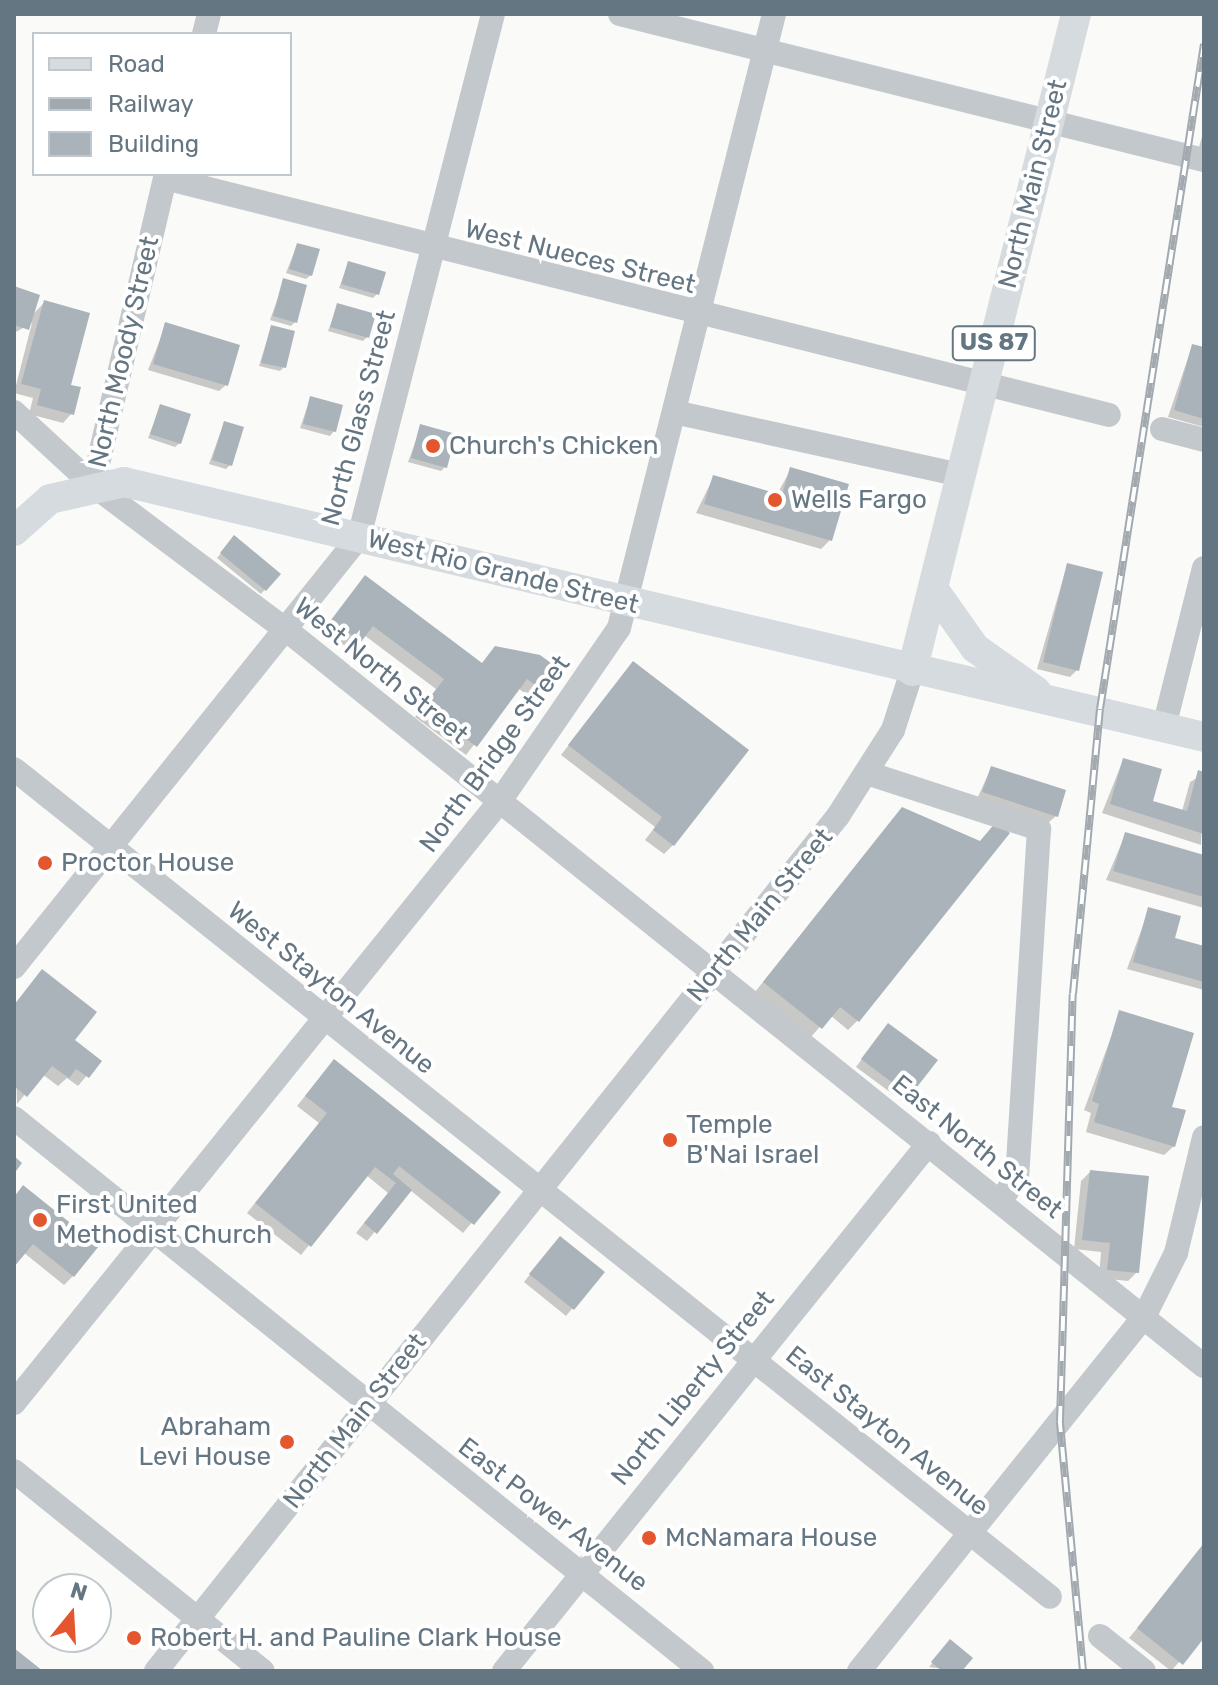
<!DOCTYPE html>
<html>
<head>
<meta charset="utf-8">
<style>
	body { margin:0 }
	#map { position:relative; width:1218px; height:1685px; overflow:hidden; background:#fafaf8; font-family:Rubik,sans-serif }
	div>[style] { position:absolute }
	.shadow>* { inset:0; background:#0003 }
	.building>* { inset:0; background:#aab3b9 }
	.minor>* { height:24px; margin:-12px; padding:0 12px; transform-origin:12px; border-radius:12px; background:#c3c8cc }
	.major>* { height:30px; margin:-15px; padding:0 15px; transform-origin:15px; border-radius:15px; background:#d6dbdf }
	.rail>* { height:8px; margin-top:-4px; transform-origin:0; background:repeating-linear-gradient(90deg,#fff 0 15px,#a2aab0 0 30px); box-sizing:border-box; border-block:2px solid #a2aab0 }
	.dots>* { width:22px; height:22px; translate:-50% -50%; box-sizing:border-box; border:4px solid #fff; border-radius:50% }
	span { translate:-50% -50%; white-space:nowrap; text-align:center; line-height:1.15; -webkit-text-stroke:8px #fff; paint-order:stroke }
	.shield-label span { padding:2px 6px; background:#fff; border:2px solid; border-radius:6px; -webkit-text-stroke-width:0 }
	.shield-label { font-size:24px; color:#657683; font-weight:700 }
	.street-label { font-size:26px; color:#657683 }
	.poi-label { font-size:26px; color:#657683 }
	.left { translate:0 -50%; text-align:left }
	.right { translate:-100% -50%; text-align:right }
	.frame { position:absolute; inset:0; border:16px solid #657683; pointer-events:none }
	.legend { position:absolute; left:32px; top:32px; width:260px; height:144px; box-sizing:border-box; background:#fff; border:2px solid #c1c8cd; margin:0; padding:10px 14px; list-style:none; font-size:24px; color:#657683 }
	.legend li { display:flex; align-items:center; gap:16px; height:40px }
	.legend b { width:40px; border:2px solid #c1c8cd }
	.north { position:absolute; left:32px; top:1573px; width:80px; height:80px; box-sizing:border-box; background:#fff; border:2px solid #c1c8cd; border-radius:50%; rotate:18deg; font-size:22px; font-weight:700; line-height:32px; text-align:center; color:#657683 }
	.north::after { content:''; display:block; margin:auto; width:28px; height:36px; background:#e4572e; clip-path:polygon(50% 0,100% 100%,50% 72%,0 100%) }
</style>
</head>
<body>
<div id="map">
	<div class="shadow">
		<i style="clip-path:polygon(1204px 130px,1204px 148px,1199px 147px)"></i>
		<i style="clip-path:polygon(297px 245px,311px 275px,306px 279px,286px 273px)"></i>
		<i style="clip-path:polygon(349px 263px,377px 294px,373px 298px,339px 288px)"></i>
		<i style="clip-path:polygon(284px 281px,295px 322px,291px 326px,270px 320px)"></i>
		<i style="clip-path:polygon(14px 288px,31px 316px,45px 302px,69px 386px,72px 413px,63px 423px,29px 414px,33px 398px,14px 393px,32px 323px,14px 333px)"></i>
		<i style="clip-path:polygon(338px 305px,367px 337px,363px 341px,328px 331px)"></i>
		<i style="clip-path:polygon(166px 325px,226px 385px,219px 391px,148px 370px)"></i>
		<i style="clip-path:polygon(271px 327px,284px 367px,280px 371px,259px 366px)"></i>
		<i style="clip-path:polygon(1192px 346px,1204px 349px,1204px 427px,1168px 417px)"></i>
		<i style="clip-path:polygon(310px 399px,334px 431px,330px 436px,300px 428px)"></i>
		<i style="clip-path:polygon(161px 406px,180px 443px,175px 447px,148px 438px)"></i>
		<i style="clip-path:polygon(224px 423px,230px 465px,226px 469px,209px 464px)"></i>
		<i style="clip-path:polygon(421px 427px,445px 467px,441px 471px,408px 462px)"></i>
		<i style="clip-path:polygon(791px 469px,830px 540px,821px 549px,696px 513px,713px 478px,776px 496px)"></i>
		<i style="clip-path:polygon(234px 538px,278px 574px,261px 594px,217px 558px)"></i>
		<i style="clip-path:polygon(1067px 565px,1077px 670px,1070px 677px,1037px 669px)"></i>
		<i style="clip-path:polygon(365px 578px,481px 665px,555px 668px,531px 698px,518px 688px,466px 755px,415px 717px,436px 689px,364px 635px,350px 650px,324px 630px)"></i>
		<i style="clip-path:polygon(625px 673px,673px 845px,664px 854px,645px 840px,655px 827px,561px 755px)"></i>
		<i style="clip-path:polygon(1123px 760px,1151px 803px,1182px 811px,1190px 782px,1204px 774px,1201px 845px,1102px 813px)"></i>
		<i style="clip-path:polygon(991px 768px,1056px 816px,1049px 822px,977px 799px)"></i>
		<i style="clip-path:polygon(893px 819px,979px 843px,1007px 833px,857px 1021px,848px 1030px,830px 1015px,811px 1037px,755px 992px)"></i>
		<i style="clip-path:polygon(1125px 835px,1204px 857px,1204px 908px,1106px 880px)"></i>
		<i style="clip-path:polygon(1149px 909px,1172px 940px,1204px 948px,1204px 990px,1127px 969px)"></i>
		<i style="clip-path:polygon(42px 972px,72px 1041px,99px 1061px,78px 1086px,67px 1078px,58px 1086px,42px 1074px,17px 1104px,14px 1005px)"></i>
		<i style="clip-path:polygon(1120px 1013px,1170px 1108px,1174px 1146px,1164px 1155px,1086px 1132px,1091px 1113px,1084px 1110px)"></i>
		<i style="clip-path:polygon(882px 1032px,909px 1095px,902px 1101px,856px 1067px)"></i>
		<i style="clip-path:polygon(325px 1071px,498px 1192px,463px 1233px,410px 1190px,367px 1241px,356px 1233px,388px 1193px,366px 1175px,301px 1255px,247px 1213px,319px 1123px,297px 1106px)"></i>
		<i style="clip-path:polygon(1090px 1172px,1137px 1272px,1128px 1281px,1099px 1278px,1101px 1252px,1074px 1249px,1081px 1181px)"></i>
		<i style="clip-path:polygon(14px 1198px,73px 1276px,64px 1285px,23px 1252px,14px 1264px)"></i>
		<i style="clip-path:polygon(553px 1245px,602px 1272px,566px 1316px,524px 1282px)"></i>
		<i style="clip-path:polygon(1204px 1548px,1204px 1634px,1171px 1671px,1129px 1638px)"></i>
		<i style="clip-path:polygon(950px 1642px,960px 1671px,929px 1667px)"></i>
	</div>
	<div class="building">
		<i style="clip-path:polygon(297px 243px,320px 249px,312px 276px,289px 269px)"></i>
		<i style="clip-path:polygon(348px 261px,386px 272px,379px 295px,341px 284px)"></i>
		<i style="clip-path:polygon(283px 278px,307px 285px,297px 323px,273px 316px)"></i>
		<i style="clip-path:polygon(14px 286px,40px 295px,29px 330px,14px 325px)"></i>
		<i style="clip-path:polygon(44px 300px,90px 313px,71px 385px,81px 387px,74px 415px,37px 405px,41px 389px,21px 384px)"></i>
		<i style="clip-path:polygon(337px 303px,376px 314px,369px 338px,330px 327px)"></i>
		<i style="clip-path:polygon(165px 322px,240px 345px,228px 386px,153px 364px)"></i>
		<i style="clip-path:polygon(271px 325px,295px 331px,286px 368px,261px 363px)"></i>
		<i style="clip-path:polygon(1192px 344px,1204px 347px,1204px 419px,1174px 410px)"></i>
		<i style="clip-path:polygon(310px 396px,343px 405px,336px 432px,303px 424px)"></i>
		<i style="clip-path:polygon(160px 404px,191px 414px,181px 444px,150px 434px)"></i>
		<i style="clip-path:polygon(224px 421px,244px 427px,232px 466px,212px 460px)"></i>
		<i style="clip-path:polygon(420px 424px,456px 434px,447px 468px,411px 458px)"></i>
		<i style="clip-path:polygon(790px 467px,849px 484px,832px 541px,704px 504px,713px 475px,782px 495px)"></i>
		<i style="clip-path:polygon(234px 535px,281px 574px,266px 591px,220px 553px)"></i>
		<i style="clip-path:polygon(1067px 563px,1103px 572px,1079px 671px,1043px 662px)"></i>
		<i style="clip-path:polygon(365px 575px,482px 663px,495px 646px,540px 655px,558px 668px,542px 690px,527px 679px,477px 747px,423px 707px,444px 679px,373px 626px,361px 642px,331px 620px)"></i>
		<i style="clip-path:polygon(633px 661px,749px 750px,674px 846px,653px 830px,662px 817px,568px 745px)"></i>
		<i style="clip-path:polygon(1123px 758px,1162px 769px,1153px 801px,1187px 811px,1198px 770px,1204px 772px,1204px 834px,1110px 804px)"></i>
		<i style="clip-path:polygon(991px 766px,1066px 790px,1058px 817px,982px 792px)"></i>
		<i style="clip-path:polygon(902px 807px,980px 841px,996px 822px,1010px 833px,859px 1022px,840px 1007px,822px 1029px,763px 982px)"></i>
		<i style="clip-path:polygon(1125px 832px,1204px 855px,1204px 897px,1113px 871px)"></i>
		<i style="clip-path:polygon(1148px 907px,1181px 916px,1175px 938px,1204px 946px,1204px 982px,1133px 962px)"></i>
		<i style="clip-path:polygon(42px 969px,97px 1012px,75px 1040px,102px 1061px,89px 1078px,76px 1069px,69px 1078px,52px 1066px,27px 1097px,14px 1086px,14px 1005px)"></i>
		<i style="clip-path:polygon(1119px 1010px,1194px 1033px,1172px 1107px,1186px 1110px,1175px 1147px,1094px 1122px,1099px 1104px,1092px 1101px)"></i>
		<i style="clip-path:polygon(888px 1023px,938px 1060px,910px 1096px,861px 1059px)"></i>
		<i style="clip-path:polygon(334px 1059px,501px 1192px,474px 1225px,399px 1166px,393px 1174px,412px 1190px,377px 1234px,364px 1223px,396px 1183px,375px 1167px,311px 1247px,255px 1203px,327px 1113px,305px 1096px)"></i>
		<i style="clip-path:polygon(14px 1156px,22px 1163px,14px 1174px)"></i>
		<i style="clip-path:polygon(1090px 1170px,1149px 1176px,1139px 1273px,1107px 1270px,1110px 1243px,1082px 1240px)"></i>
		<i style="clip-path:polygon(23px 1185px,99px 1246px,74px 1277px,33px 1244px,14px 1267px,14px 1197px)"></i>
		<i style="clip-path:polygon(560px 1236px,605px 1272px,574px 1310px,529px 1274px)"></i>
		<i style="clip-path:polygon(1204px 1543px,1204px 1638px,1183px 1665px,1137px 1628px)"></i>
		<i style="clip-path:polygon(950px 1639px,973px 1658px,962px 1671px,942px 1671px,931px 1662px)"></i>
		<i style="clip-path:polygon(14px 1648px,43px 1671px,14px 1671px)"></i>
	</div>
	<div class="minor">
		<i style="left:620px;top:14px;width:602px;rotate:14.04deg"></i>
		<i style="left:204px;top:34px;width:21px;rotate:-76deg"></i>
		<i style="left:165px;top:178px;width:973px;rotate:14.09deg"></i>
		<i style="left:14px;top:412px;width:108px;rotate:42.7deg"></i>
		<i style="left:93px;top:485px;width:245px;rotate:36.9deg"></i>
		<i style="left:289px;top:632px;width:1173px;rotate:38.74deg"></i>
		<i style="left:674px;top:412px;width:294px;rotate:12.4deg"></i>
		<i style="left:1162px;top:429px;width:43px;rotate:14.7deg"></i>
		<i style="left:93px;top:485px;width:319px;rotate:-76.8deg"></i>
		<i style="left:1164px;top:727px;width:164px;rotate:-75.9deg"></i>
		<i style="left:14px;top:769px;width:1326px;rotate:38.63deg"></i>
		<i style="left:870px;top:774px;width:178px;rotate:18deg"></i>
		<i style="left:1039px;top:829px;width:348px;rotate:93.6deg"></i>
		<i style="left:1017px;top:1176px;width:31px;rotate:123deg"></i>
		<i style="left:14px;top:967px;width:551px;rotate:-51.26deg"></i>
		<i style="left:359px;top:537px;width:540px;rotate:-75.63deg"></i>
		<i style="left:14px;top:1118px;width:883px;rotate:38.79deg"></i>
		<i style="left:14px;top:1403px;width:774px;rotate:-51.09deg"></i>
		<i style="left:500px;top:801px;width:210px;rotate:-55.5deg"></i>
		<i style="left:619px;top:628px;width:633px;rotate:-75.83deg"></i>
		<i style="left:14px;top:1471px;width:319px;rotate:38.8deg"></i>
		<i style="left:1100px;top:1636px;width:56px;rotate:38.5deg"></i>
		<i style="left:156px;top:1671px;width:1094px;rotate:-51.42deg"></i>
		<i style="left:838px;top:816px;width:102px;rotate:-57.4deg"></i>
		<i style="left:893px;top:730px;width:62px;rotate:-72.1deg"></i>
		<i style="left:504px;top:1671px;width:678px;rotate:-51.17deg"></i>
		<i style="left:859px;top:1671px;width:454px;rotate:-51.2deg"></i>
		<i style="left:1144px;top:1317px;width:72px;rotate:-63.4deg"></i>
		<i style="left:1176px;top:1253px;width:119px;rotate:-76.4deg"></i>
	</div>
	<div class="major">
		<i style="left:14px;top:531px;width:48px;rotate:-41.6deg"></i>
		<i style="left:50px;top:499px;width:76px;rotate:-12.9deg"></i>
		<i style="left:124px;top:482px;width:1110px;rotate:13.28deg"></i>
		<i style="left:934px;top:590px;width:71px;rotate:54.7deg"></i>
		<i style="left:975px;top:648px;width:75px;rotate:35.2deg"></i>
		<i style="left:912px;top:671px;width:677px;rotate:-75.98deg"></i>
	</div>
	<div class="rail">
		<i style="left:1083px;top:1671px;width:251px;rotate:-95.3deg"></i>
		<i style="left:1060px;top:1421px;width:427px;rotate:-88.3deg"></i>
		<i style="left:1073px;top:994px;width:286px;rotate:-84.6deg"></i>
		<i style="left:1100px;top:709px;width:673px;rotate:-81.11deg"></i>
	</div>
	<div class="dots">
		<i style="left:433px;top:446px;background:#e4572e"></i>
		<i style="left:775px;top:500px;background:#e4572e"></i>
		<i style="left:45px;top:863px;background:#e4572e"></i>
		<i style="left:670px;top:1140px;background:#e4572e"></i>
		<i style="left:40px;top:1220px;background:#e4572e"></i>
		<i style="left:287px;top:1442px;background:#e4572e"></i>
		<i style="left:649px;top:1538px;background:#e4572e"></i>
		<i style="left:134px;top:1638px;background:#e4572e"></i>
	</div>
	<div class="shield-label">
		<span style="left:994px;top:343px">US 87</span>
	</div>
	<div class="street-label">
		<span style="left:1033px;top:184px;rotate:-76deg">North Main Street</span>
		<span style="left:580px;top:257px;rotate:14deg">West Nueces Street</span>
		<span style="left:124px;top:352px;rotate:-77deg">North Moody Street</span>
		<span style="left:359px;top:418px;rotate:-75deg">North Glass Street</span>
		<span style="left:503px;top:572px;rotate:14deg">West Rio Grande Street</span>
		<span style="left:381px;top:671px;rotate:39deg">West North Street</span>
		<span style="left:495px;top:754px;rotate:-54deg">North Bridge Street</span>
		<span style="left:760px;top:915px;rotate:-51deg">North Main Street</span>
		<span style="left:331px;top:988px;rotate:39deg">West Stayton Avenue</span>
		<span style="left:977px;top:1147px;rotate:39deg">East North Street</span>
		<span style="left:693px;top:1388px;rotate:-51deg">North Liberty Street</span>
		<span style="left:355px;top:1421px;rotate:-52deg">North Main Street</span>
		<span style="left:887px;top:1431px;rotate:39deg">East Stayton Avenue</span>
		<span style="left:553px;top:1515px;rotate:38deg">East Power Avenue</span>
	</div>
	<div class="poi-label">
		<span class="left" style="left:449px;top:446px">Church's Chicken</span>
		<span class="left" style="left:791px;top:500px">Wells Fargo</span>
		<span class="left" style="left:61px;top:863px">Proctor House</span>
		<span class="left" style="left:686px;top:1140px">Temple<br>B'Nai Israel</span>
		<span class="left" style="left:56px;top:1220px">First United<br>Methodist Church</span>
		<span class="right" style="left:271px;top:1442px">Abraham<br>Levi House</span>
		<span class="left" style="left:665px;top:1538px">McNamara House</span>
		<span class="left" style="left:150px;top:1638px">Robert H. and Pauline Clark House</span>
	</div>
	<div class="frame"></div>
	<ul class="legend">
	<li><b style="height:10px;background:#d6dbdf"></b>Road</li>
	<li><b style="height:10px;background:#a2aab0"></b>Railway</li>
	<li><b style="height:22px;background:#aab3b9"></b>Building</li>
	</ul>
	<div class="north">N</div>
</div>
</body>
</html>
